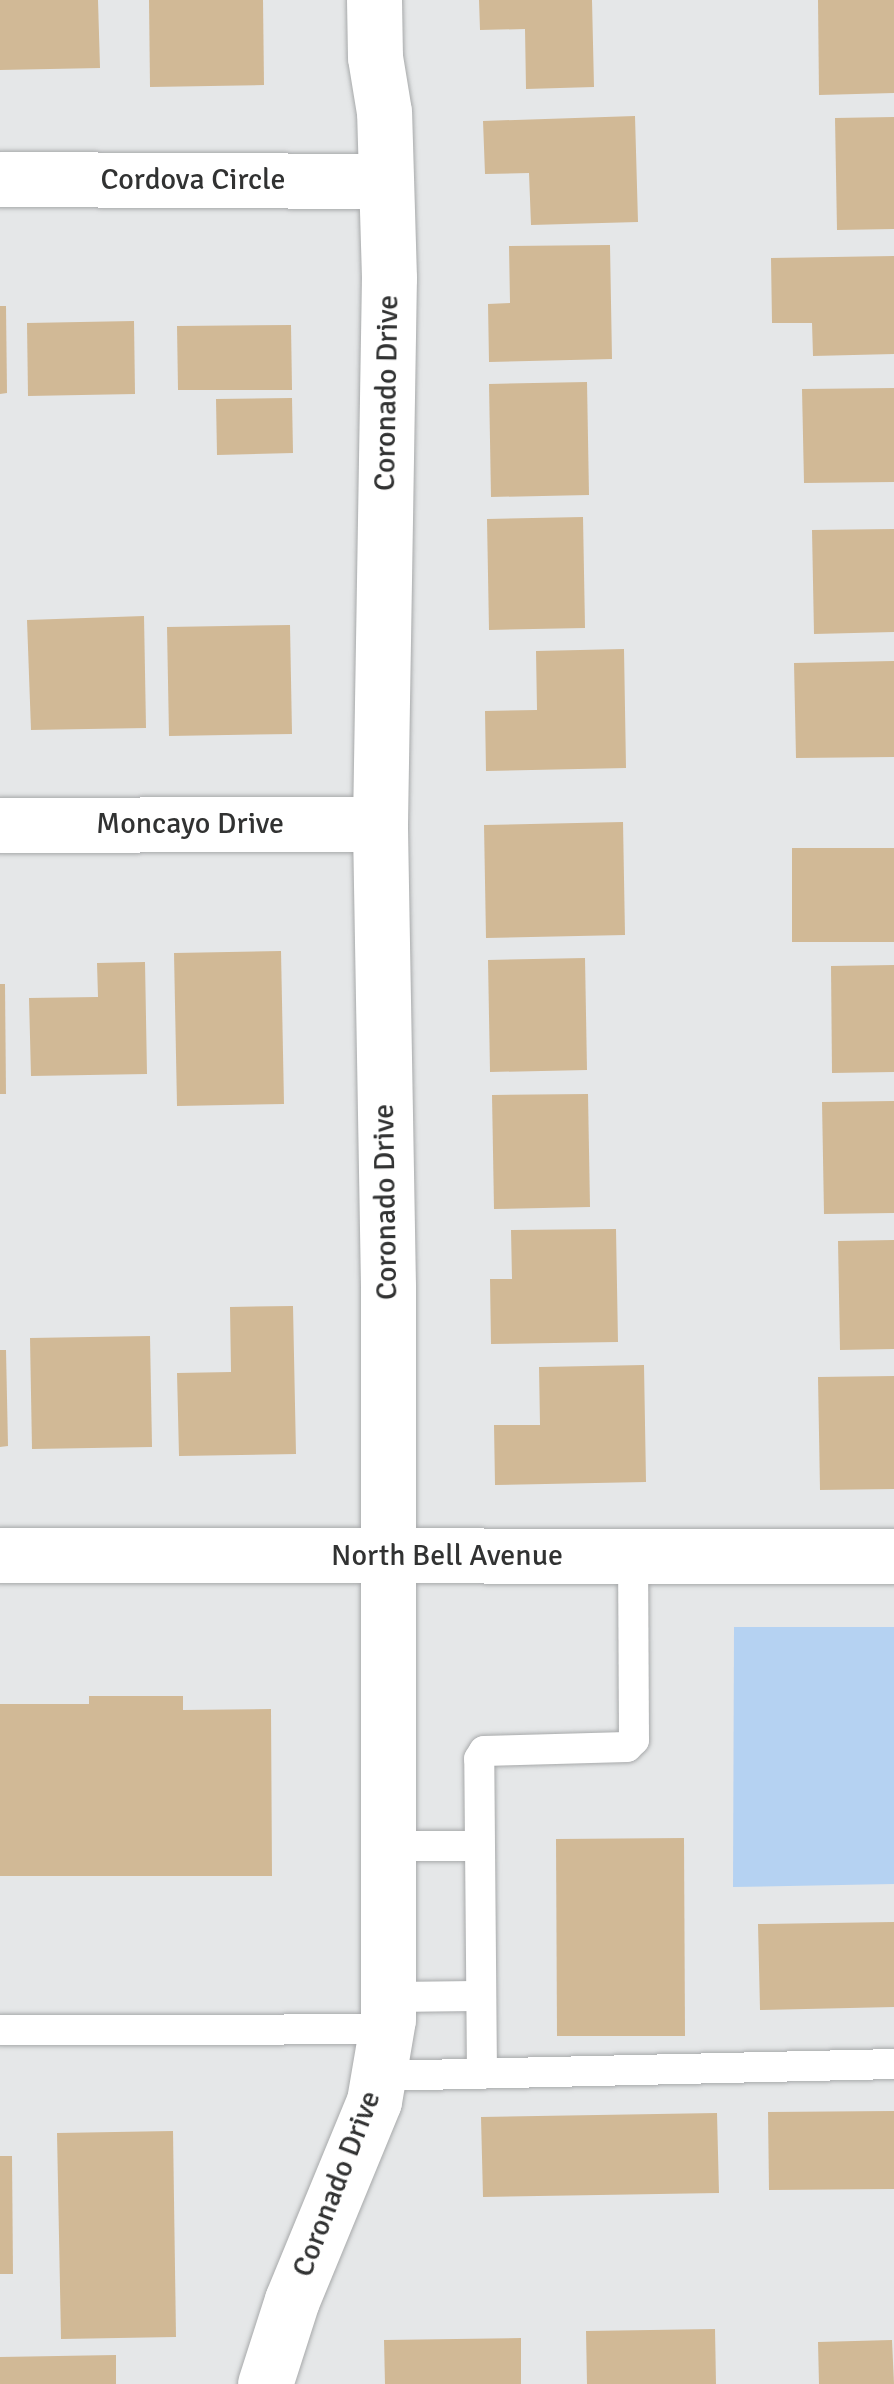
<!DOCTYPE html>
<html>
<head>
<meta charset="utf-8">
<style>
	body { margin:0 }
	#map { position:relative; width:894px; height:2384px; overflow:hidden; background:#e5e7e8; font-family:Signika,sans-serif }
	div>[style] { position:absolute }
	.green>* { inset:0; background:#b5d2f2 }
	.building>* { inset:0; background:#d1b996 }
	.roads { filter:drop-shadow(0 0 2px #a7a9aa) drop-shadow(0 0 2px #a7a9aa) }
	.service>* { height:30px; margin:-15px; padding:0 15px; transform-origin:15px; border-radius:15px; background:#fff }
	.minor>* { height:55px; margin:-27.5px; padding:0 27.5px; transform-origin:27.5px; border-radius:27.5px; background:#fff }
	.tertiary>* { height:55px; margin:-27.5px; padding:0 27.5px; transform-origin:27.5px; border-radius:27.5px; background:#fff }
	span { translate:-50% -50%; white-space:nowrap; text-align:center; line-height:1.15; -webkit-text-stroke:8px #fff; paint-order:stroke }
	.street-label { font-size:30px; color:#313232 }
</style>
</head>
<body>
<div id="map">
	<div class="green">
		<i style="clip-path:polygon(734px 1627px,894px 1627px,894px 1884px,733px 1887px)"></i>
	</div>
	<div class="building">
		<i style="clip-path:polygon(0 0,98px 0,100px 68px,0 70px)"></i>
		<i style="clip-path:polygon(149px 0,263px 0,264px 85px,150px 87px)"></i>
		<i style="clip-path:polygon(479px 0,592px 0,594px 87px,526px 89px,525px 29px,480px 30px)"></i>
		<i style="clip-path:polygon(818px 0,894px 0,894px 93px,819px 95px)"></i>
		<i style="clip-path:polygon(635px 116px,638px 222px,531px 225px,529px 173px,485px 174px,483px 121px)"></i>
		<i style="clip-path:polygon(894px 117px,894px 229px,837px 230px,835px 118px)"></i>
		<i style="clip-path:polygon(610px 245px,612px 359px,489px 362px,488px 304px,510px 303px,509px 246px)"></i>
		<i style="clip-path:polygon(894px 256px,894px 354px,813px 356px,812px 323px,772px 323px,771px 258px)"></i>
		<i style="clip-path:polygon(0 306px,6px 306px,7px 393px,0 394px)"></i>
		<i style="clip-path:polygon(134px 321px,135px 394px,28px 396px,27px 323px)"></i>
		<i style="clip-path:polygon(291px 325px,292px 390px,178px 390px,177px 326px)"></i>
		<i style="clip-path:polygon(587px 382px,589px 495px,491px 497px,489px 384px)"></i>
		<i style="clip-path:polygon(894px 388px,894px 482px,804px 483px,802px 389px)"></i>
		<i style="clip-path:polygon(292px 398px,293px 453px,217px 455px,216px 399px)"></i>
		<i style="clip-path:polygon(583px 517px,585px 628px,489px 630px,487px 519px)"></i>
		<i style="clip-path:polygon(894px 529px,894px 632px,814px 634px,812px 530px)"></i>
		<i style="clip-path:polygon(144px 616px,146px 728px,31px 730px,27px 620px)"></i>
		<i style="clip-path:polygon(290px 625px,292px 734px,169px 736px,167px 627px)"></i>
		<i style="clip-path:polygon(624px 649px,626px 768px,486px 771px,485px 711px,537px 710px,536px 651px)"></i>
		<i style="clip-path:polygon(894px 661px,894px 757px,796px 758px,794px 663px)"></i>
		<i style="clip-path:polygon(623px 822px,625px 935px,486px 938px,484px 825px)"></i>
		<i style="clip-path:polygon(792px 848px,894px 848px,894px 942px,792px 942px)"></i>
		<i style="clip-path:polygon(281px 951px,284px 1104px,177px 1106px,174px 953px)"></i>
		<i style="clip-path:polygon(585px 958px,587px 1070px,490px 1072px,488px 960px)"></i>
		<i style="clip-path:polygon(145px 962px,147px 1074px,31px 1076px,29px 998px,98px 997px,97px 963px)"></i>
		<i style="clip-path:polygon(894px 965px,894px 1072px,832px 1073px,831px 966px)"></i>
		<i style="clip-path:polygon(0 984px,5px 984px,6px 1094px,0 1094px)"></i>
		<i style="clip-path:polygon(588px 1094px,590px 1207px,494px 1209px,492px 1095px)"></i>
		<i style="clip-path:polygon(894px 1101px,894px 1213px,824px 1214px,822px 1102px)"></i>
		<i style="clip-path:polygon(616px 1229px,618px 1342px,491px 1344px,490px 1279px,512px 1279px,511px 1230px)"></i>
		<i style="clip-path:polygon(894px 1240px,894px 1349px,840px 1350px,838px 1241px)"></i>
		<i style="clip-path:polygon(293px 1306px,296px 1454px,179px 1456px,177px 1373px,231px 1372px,230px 1307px)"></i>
		<i style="clip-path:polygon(150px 1336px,152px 1447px,32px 1449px,30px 1338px)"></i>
		<i style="clip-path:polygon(0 1350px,6px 1350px,8px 1446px,0 1447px)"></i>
		<i style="clip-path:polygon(644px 1365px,646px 1482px,495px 1485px,494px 1425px,540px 1425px,539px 1367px)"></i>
		<i style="clip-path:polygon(894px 1376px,894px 1489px,820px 1490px,818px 1377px)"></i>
		<i style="clip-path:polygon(89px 1696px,183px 1696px,183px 1710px,271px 1709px,272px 1876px,0 1876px,0 1704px,89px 1704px)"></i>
		<i style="clip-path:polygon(684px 1838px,685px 2036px,557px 2036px,556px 1839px)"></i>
		<i style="clip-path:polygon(894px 1922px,894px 2007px,760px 2010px,758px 1924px)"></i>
		<i style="clip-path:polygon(894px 2111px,894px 2189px,769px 2190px,768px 2112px)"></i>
		<i style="clip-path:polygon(717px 2113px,719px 2193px,483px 2197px,481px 2117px)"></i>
		<i style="clip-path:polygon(173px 2131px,176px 2337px,61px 2339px,57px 2133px)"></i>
		<i style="clip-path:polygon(0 2156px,12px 2156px,13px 2274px,0 2274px)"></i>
		<i style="clip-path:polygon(715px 2329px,716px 2384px,587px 2384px,586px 2331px)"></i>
		<i style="clip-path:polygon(521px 2338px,521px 2384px,385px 2384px,384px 2340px)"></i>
		<i style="clip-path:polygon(892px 2340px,894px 2384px,819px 2384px,818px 2342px)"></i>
		<i style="clip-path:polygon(116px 2355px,116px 2384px,0 2384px,0 2357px)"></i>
	</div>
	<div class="roads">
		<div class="service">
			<i style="left:390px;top:1846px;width:89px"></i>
			<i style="left:387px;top:1997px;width:94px;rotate:-0.6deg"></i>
			<i style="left:0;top:2030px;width:386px;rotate:-0.1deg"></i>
			<i style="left:482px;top:2074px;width:315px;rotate:-90.5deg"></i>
			<i style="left:479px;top:1759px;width:9px;rotate:-58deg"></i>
			<i style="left:484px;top:1751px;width:143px;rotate:-1.6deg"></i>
			<i style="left:627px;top:1747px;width:10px;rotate:-45deg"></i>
			<i style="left:634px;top:1740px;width:184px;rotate:-90.3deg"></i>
			<i style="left:378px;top:2076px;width:516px;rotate:-1.33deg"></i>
		</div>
		<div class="minor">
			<i style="left:0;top:179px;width:385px;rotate:0.3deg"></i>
			<i style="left:0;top:825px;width:380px;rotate:-0.2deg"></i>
			<i style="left:265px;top:2384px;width:88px;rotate:-72.2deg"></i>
			<i style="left:292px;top:2300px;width:215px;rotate:-67.6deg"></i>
			<i style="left:374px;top:2101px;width:83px;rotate:-80.3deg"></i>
			<i style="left:388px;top:2019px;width:733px;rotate:-90deg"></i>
			<i style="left:388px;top:1286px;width:462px;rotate:-91deg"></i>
			<i style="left:380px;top:824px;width:546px;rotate:-89.06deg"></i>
			<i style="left:389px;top:278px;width:166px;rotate:-91.7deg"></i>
			<i style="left:384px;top:112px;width:56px;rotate:-99.3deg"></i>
			<i style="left:375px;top:57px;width:57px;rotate:-91deg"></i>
		</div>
		<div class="tertiary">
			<i style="left:0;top:1555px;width:894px;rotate:0.06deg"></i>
		</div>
	</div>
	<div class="street-label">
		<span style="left:193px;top:180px">Cordova Circle</span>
		<span style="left:387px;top:393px;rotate:-89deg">Coronado Drive</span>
		<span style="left:190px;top:824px">Moncayo Drive</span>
		<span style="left:386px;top:1202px;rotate:-91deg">Coronado Drive</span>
		<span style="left:447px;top:1556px">North Bell Avenue</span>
		<span style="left:337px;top:2184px;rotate:-69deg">Coronado Drive</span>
	</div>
</div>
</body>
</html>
